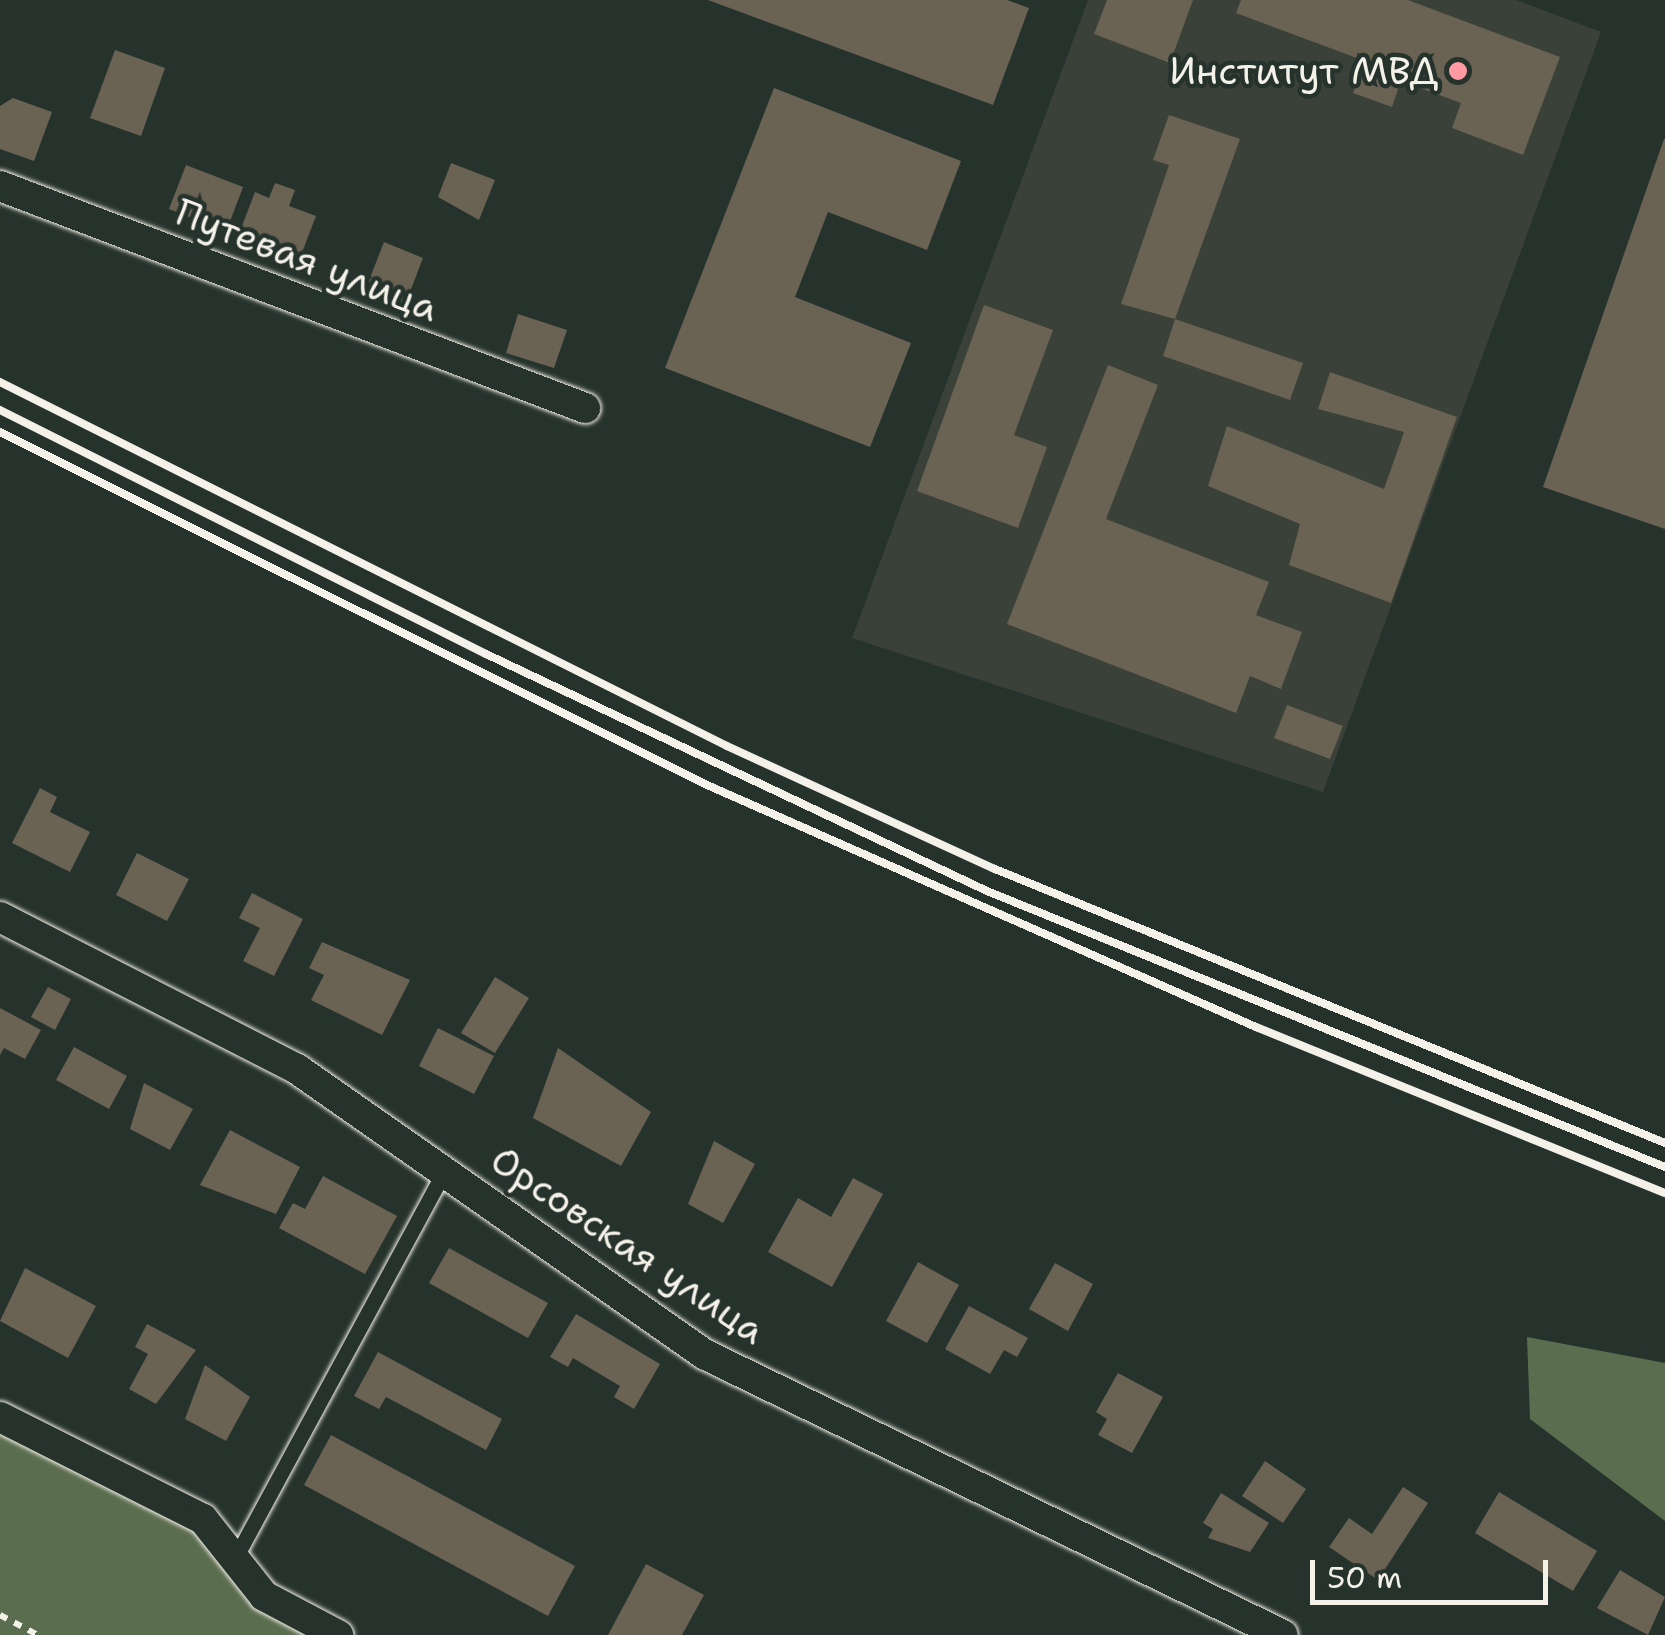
<!DOCTYPE html>
<html>
<head>
<meta charset="utf-8">
<style>
	body { margin:0 }
	#map { position:relative; width:1665px; height:1635px; overflow:hidden; background:#26332d; font-family:"Shantell Sans",sans-serif }
	div>[style] { position:absolute }
	.built>* { inset:0; background:#3a4138 }
	.green>* { inset:0; background:#5b6d4f }
	.building>* { inset:0; background:#6a6253 }
	.path>* { height:6px; margin-top:-3px; transform-origin:0; background:repeating-linear-gradient(90deg,#f4f1e8 0 8px,transparent 0 16px) }
	.roads { filter:drop-shadow(0 0 2px #f4f1e8) drop-shadow(0 0 2px #f4f1e8) }
	.lane>* { height:15px; margin:-7.5px; padding:0 7.5px; transform-origin:7.5px; border-radius:7.5px; background:#26332d }
	.street>* { height:30px; margin:-15px; padding:0 15px; transform-origin:15px; border-radius:15px; background:#26332d }
	.rail>* { height:8px; margin:-4px; padding:0 4px; transform-origin:4px; border-radius:4px; background:#f4f1e8 }
	.dots>* { width:28px; height:28px; translate:-50% -50%; box-sizing:border-box; border:5px solid #26332d; border-radius:50% }
	span { translate:-50% -50%; white-space:nowrap; text-align:center; line-height:1.15; -webkit-text-stroke:9px #26332d; paint-order:stroke }
	.poi-label { font-size:38px; color:#f4f1e8 }
	.right { translate:-100% -50%; text-align:right }
	.street-label { font-size:38px; color:#f4f1e8 }
	.scale { position:absolute; left:1310px; top:1560px; width:238px; height:45px; box-sizing:border-box; border:5px solid #f4f1e8; border-top:0; padding-left:12px; font-size:30px; line-height:35px; white-space:nowrap; color:#f4f1e8; -webkit-text-stroke:8px #26332d; paint-order:stroke }
</style>
</head>
<body>
<div id="map">
	<div class="built">
		<i style="clip-path:polygon(1088px 0,1516px 0,1601px 32px,1323px 792px,852px 638px)"></i>
	</div>
	<div class="green">
		<i style="clip-path:polygon(1527px 1337px,1665px 1363px,1665px 1521px,1530px 1419px)"></i>
		<i style="clip-path:polygon(0 1417px,203px 1519px,233px 1562px,338px 1635px,0 1635px)"></i>
	</div>
	<div class="building">
		<i style="clip-path:polygon(708px 0,1007px 0,1029px 8px,993px 105px)"></i>
		<i style="clip-path:polygon(1107px 0,1193px 0,1170px 63px,1094px 34px)"></i>
		<i style="clip-path:polygon(1241px 0,1408px 0,1560px 57px,1523px 155px,1452px 128px,1461px 103px,1401px 81px,1392px 107px,1353px 93px,1365px 61px,1236px 13px)"></i>
		<i style="clip-path:polygon(115px 50px,165px 68px,141px 136px,90px 118px)"></i>
		<i style="clip-path:polygon(774px 88px,961px 161px,927px 250px,828px 212px,795px 297px,911px 343px,870px 447px,665px 368px)"></i>
		<i style="clip-path:polygon(13px 98px,52px 112px,34px 161px,0 149px,0 106px)"></i>
		<i style="clip-path:polygon(1169px 115px,1240px 139px,1175px 319px,1121px 304px,1169px 165px,1153px 160px)"></i>
		<i style="clip-path:polygon(1664px 139px,1665px 139px,1665px 529px,1543px 487px)"></i>
		<i style="clip-path:polygon(451px 163px,495px 180px,479px 220px,438px 197px)"></i>
		<i style="clip-path:polygon(186px 165px,243px 187px,226px 232px,169px 209px)"></i>
		<i style="clip-path:polygon(275px 183px,295px 190px,289px 206px,316px 216px,298px 263px,237px 239px,255px 192px,269px 198px)"></i>
		<i style="clip-path:polygon(384px 242px,423px 258px,405px 305px,368px 283px)"></i>
		<i style="clip-path:polygon(984px 305px,1053px 330px,1014px 435px,1047px 447px,1018px 528px,917px 491px)"></i>
		<i style="clip-path:polygon(518px 314px,567px 330px,554px 368px,506px 353px)"></i>
		<i style="clip-path:polygon(1175px 319px,1303px 363px,1290px 400px,1163px 356px)"></i>
		<i style="clip-path:polygon(1108px 365px,1158px 385px,1106px 519px,1269px 582px,1256px 615px,1302px 632px,1281px 689px,1250px 676px,1236px 713px,1007px 624px)"></i>
		<i style="clip-path:polygon(1330px 372px,1457px 417px,1391px 603px,1289px 565px,1300px 524px,1208px 486px,1227px 426px,1384px 489px,1404px 432px,1318px 409px)"></i>
		<i style="clip-path:polygon(1287px 705px,1343px 726px,1330px 759px,1274px 738px)"></i>
		<i style="clip-path:polygon(40px 788px,57px 797px,50px 812px,90px 832px,70px 872px,12px 843px)"></i>
		<i style="clip-path:polygon(137px 853px,189px 879px,167px 921px,116px 895px)"></i>
		<i style="clip-path:polygon(252px 893px,303px 919px,274px 976px,243px 961px,260px 928px,239px 918px)"></i>
		<i style="clip-path:polygon(322px 942px,410px 980px,382px 1035px,311px 1000px,324px 975px,309px 968px)"></i>
		<i style="clip-path:polygon(495px 977px,529px 998px,495px 1053px,461px 1033px)"></i>
		<i style="clip-path:polygon(48px 987px,71px 999px,55px 1030px,31px 1017px)"></i>
		<i style="clip-path:polygon(0 1008px,41px 1030px,25px 1059px,4px 1048px,0 1055px)"></i>
		<i style="clip-path:polygon(438px 1028px,494px 1056px,474px 1094px,419px 1066px)"></i>
		<i style="clip-path:polygon(74px 1047px,127px 1076px,109px 1109px,56px 1080px)"></i>
		<i style="clip-path:polygon(558px 1048px,651px 1112px,621px 1166px,533px 1118px)"></i>
		<i style="clip-path:polygon(144px 1083px,193px 1109px,170px 1150px,130px 1129px)"></i>
		<i style="clip-path:polygon(230px 1130px,300px 1167px,276px 1214px,200px 1185px)"></i>
		<i style="clip-path:polygon(714px 1141px,755px 1164px,723px 1223px,688px 1204px)"></i>
		<i style="clip-path:polygon(323px 1176px,397px 1216px,365px 1274px,279px 1228px,293px 1203px,305px 1209px)"></i>
		<i style="clip-path:polygon(853px 1178px,883px 1194px,832px 1287px,768px 1252px,798px 1198px,831px 1217px)"></i>
		<i style="clip-path:polygon(449px 1248px,548px 1303px,528px 1338px,429px 1283px)"></i>
		<i style="clip-path:polygon(918px 1262px,959px 1285px,927px 1343px,886px 1321px)"></i>
		<i style="clip-path:polygon(1055px 1263px,1093px 1284px,1068px 1331px,1029px 1309px)"></i>
		<i style="clip-path:polygon(25px 1268px,96px 1306px,68px 1358px,0 1321px)"></i>
		<i style="clip-path:polygon(969px 1306px,1028px 1338px,1017px 1357px,1004px 1350px,990px 1374px,945px 1349px)"></i>
		<i style="clip-path:polygon(576px 1314px,660px 1364px,634px 1409px,614px 1397px,620px 1386px,573px 1358px,568px 1367px,550px 1357px)"></i>
		<i style="clip-path:polygon(147px 1324px,196px 1350px,156px 1404px,129px 1389px,148px 1354px,135px 1347px)"></i>
		<i style="clip-path:polygon(378px 1352px,502px 1419px,486px 1450px,386px 1397px,379px 1409px,354px 1396px)"></i>
		<i style="clip-path:polygon(205px 1365px,250px 1397px,226px 1441px,185px 1419px)"></i>
		<i style="clip-path:polygon(1118px 1373px,1163px 1397px,1132px 1453px,1098px 1435px,1107px 1419px,1096px 1412px)"></i>
		<i style="clip-path:polygon(331px 1435px,575px 1566px,548px 1616px,304px 1485px)"></i>
		<i style="clip-path:polygon(1265px 1461px,1306px 1489px,1283px 1523px,1242px 1496px)"></i>
		<i style="clip-path:polygon(1403px 1487px,1428px 1503px,1378px 1580px,1329px 1547px,1349px 1518px,1372px 1534px)"></i>
		<i style="clip-path:polygon(1499px 1492px,1597px 1551px,1573px 1591px,1475px 1533px)"></i>
		<i style="clip-path:polygon(1221px 1493px,1269px 1523px,1250px 1552px,1208px 1538px,1213px 1529px,1203px 1523px)"></i>
		<i style="clip-path:polygon(646px 1564px,704px 1595px,682px 1635px,608px 1635px)"></i>
		<i style="clip-path:polygon(1620px 1570px,1665px 1597px,1648px 1635px,1597px 1608px)"></i>
	</div>
	<div class="path">
		<i style="left:0;top:1615px;width:43px;rotate:27.8deg"></i>
	</div>
	<div class="roads">
		<div class="lane">
			<i style="left:233px;top:1562px;width:446px;rotate:-61.6deg"></i>
		</div>
		<div class="street">
			<i style="left:0;top:186px;width:626px;rotate:20.78deg"></i>
			<i style="left:0;top:917px;width:334px;rotate:27.1deg"></i>
			<i style="left:297px;top:1069px;width:499px;rotate:35deg"></i>
			<i style="left:706px;top:1355px;width:641px;rotate:25.89deg"></i>
			<i style="left:0;top:1417px;width:227px;rotate:26.7deg"></i>
			<i style="left:203px;top:1519px;width:98px;rotate:51.6deg"></i>
			<i style="left:264px;top:1596px;width:84px;rotate:27.8deg"></i>
		</div>
	</div>
	<div class="rail">
		<i style="left:0;top:382px;width:813px;rotate:26.6deg"></i>
		<i style="left:727px;top:746px;width:295px;rotate:24.7deg"></i>
		<i style="left:995px;top:869px;width:724px;rotate:22.24deg"></i>
		<i style="left:0;top:410px;width:544px;rotate:26.66deg"></i>
		<i style="left:486px;top:654px;width:554px;rotate:25.32deg"></i>
		<i style="left:987px;top:891px;width:732px;rotate:22.15deg"></i>
		<i style="left:0;top:432px;width:790px;rotate:26.53deg"></i>
		<i style="left:707px;top:785px;width:600px;rotate:23.79deg"></i>
		<i style="left:1256px;top:1027px;width:441px;rotate:22.1deg"></i>
	</div>
	<div class="dots">
		<i style="left:1458px;top:71px;background:#ff9aa2"></i>
	</div>
	<div class="poi-label">
		<span class="right" style="left:1438px;top:71px">Институт МВД</span>
	</div>
	<div class="street-label">
		<span style="left:307px;top:260px;rotate:21deg">Путевая улица</span>
		<span style="left:628px;top:1245px;rotate:34deg">Орсовская улица</span>
	</div>
	<div class="scale">50 m</div>
</div>
</body>
</html>
